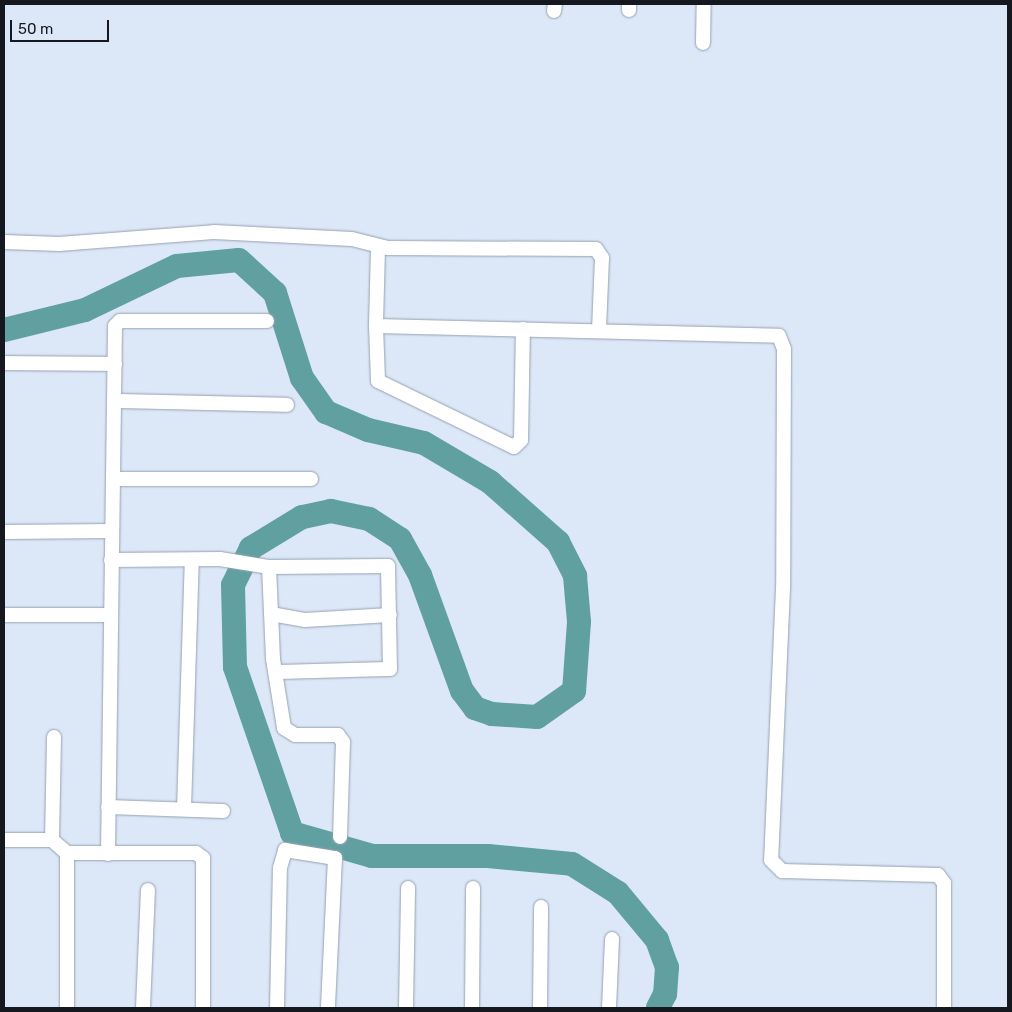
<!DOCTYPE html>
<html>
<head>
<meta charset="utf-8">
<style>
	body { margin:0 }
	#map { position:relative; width:1012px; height:1012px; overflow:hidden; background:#dce8f8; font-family:Rubik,sans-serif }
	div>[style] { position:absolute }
	.river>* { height:24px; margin:-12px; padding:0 12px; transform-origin:12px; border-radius:12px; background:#61a0a1 }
	.roads { filter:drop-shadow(0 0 1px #96a1b0) drop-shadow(0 0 1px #96a1b0) }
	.minor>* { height:14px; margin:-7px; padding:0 7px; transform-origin:7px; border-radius:7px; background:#fff }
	span { translate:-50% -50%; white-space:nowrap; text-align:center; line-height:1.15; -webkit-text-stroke:5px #dce8f8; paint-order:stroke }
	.frame { position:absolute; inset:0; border:5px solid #15191f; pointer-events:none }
	.scale { position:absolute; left:10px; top:20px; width:99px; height:22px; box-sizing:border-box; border:2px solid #15191f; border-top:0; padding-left:6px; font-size:15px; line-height:18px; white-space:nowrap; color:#15191f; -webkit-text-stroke:4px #dce8f8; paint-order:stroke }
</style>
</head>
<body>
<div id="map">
	<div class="river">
		<i style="left:4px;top:330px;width:83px;rotate:-13.9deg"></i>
		<i style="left:85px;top:310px;width:102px;rotate:-25.6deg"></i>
		<i style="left:177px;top:266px;width:62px;rotate:-5.5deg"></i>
		<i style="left:239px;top:260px;width:49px;rotate:42.5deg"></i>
		<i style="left:275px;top:293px;width:89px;rotate:72.4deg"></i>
		<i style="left:302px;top:378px;width:42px;rotate:54.8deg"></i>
		<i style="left:326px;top:412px;width:46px;rotate:23.2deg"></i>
		<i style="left:368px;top:430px;width:57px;rotate:13.1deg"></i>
		<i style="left:424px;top:443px;width:77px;rotate:30.6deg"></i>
		<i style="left:490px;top:482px;width:91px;rotate:41.4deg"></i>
		<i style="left:558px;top:542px;width:38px;rotate:63deg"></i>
		<i style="left:575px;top:576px;width:46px;rotate:85deg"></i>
		<i style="left:579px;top:622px;width:69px;rotate:94.1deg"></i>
		<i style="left:574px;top:691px;width:45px;rotate:144.9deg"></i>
		<i style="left:537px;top:717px;width:45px;rotate:-176.2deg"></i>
		<i style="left:492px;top:714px;width:18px;rotate:-161deg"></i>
		<i style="left:475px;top:708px;width:21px;rotate:-127deg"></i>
		<i style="left:462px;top:691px;width:123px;rotate:-109.9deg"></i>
		<i style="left:420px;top:575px;width:41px;rotate:-119.1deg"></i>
		<i style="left:400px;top:539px;width:37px;rotate:-147deg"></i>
		<i style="left:369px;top:519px;width:39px;rotate:-168deg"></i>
		<i style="left:331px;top:511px;width:30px;rotate:168deg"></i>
		<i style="left:302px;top:517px;width:60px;rotate:148.7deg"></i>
		<i style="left:251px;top:548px;width:41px;rotate:115.9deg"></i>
		<i style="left:233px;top:585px;width:82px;rotate:88.6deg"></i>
		<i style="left:235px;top:667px;width:176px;rotate:71deg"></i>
		<i style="left:292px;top:833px;width:83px;rotate:16deg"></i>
		<i style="left:372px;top:856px;width:116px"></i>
		<i style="left:488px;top:856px;width:84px;rotate:5.4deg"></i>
		<i style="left:572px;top:864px;width:54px;rotate:32.2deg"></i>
		<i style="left:618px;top:893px;width:61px;rotate:50.3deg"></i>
		<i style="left:657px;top:940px;width:29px;rotate:70deg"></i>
		<i style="left:667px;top:967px;width:27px;rotate:94deg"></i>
		<i style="left:665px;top:994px;width:16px;rotate:117deg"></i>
	</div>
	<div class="roads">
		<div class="minor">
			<i style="left:629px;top:10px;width:6px;rotate:-90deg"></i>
			<i style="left:554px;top:11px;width:7px;rotate:-82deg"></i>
			<i style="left:703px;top:43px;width:39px;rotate:-89deg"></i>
			<i style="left:4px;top:242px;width:55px;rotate:2.1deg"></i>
			<i style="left:59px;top:244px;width:155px;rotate:-4.4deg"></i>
			<i style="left:214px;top:232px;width:138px;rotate:2.9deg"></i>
			<i style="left:352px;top:239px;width:37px;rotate:14deg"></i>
			<i style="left:388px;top:248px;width:208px;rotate:0.3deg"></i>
			<i style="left:596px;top:249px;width:11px;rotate:56deg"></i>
			<i style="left:602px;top:258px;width:73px;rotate:92.4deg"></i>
			<i style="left:378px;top:248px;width:78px;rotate:91.5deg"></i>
			<i style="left:376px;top:326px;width:403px;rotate:1.4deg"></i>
			<i style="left:779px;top:336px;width:14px;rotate:69deg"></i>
			<i style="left:784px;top:349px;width:239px;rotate:90.2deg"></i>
			<i style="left:783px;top:588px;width:272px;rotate:92.5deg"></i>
			<i style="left:771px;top:860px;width:16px;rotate:45deg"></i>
			<i style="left:782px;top:871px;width:156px;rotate:1.5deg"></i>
			<i style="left:938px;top:875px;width:10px;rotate:53deg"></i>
			<i style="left:944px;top:883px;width:125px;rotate:90deg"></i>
			<i style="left:376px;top:326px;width:55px;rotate:87.9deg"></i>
			<i style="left:378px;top:381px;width:151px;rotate:25.9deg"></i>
			<i style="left:514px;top:447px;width:10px;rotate:-45deg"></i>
			<i style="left:521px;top:440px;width:111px;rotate:-89deg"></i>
			<i style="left:4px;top:363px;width:111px;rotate:0.5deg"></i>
			<i style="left:116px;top:401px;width:171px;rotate:1.3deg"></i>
			<i style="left:113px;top:479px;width:198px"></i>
			<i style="left:4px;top:532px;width:107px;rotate:-0.5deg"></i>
			<i style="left:111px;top:560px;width:109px;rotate:-0.5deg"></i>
			<i style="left:220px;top:559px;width:50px;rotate:9.3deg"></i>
			<i style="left:269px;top:567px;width:119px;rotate:-0.5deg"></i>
			<i style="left:388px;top:566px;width:103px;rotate:88.9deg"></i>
			<i style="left:390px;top:669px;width:114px;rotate:178.5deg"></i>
			<i style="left:269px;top:567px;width:92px;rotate:87.5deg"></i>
			<i style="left:273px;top:659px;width:70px;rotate:80.9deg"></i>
			<i style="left:284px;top:728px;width:13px;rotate:32deg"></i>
			<i style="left:295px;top:735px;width:43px"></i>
			<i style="left:338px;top:735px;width:9px;rotate:54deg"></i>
			<i style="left:343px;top:742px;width:95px;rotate:91.8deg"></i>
			<i style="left:271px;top:614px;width:35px;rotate:10deg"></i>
			<i style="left:305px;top:620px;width:85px;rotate:-3.4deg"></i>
			<i style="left:4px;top:615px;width:106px"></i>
			<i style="left:54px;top:737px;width:103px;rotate:91.1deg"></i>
			<i style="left:52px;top:840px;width:20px;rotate:41deg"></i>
			<i style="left:67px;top:853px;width:155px;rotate:90deg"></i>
			<i style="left:108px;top:807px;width:115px;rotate:2deg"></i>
			<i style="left:184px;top:809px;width:249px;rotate:-88.2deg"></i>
			<i style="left:4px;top:840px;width:48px"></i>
			<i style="left:67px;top:853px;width:129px"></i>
			<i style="left:196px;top:853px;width:9px;rotate:36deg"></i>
			<i style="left:203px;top:858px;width:150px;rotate:90deg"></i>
			<i style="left:108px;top:854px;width:528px;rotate:-89.24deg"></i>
			<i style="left:115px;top:326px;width:7px;rotate:-45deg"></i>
			<i style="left:120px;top:321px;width:147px"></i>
			<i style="left:143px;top:1008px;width:118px;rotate:-87.6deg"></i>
			<i style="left:277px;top:1008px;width:140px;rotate:-88.8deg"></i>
			<i style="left:280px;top:868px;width:19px;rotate:-74deg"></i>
			<i style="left:285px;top:850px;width:51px;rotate:9.1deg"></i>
			<i style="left:335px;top:858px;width:150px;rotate:92.7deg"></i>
			<i style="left:406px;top:1008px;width:120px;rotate:-89deg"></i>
			<i style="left:472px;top:1008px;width:120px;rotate:-89.5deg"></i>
			<i style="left:540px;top:1008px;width:101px;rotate:-89.4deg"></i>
			<i style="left:609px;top:1008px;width:69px;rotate:-87.5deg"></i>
		</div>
	</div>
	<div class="frame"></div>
	<div class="scale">50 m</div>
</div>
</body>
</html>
